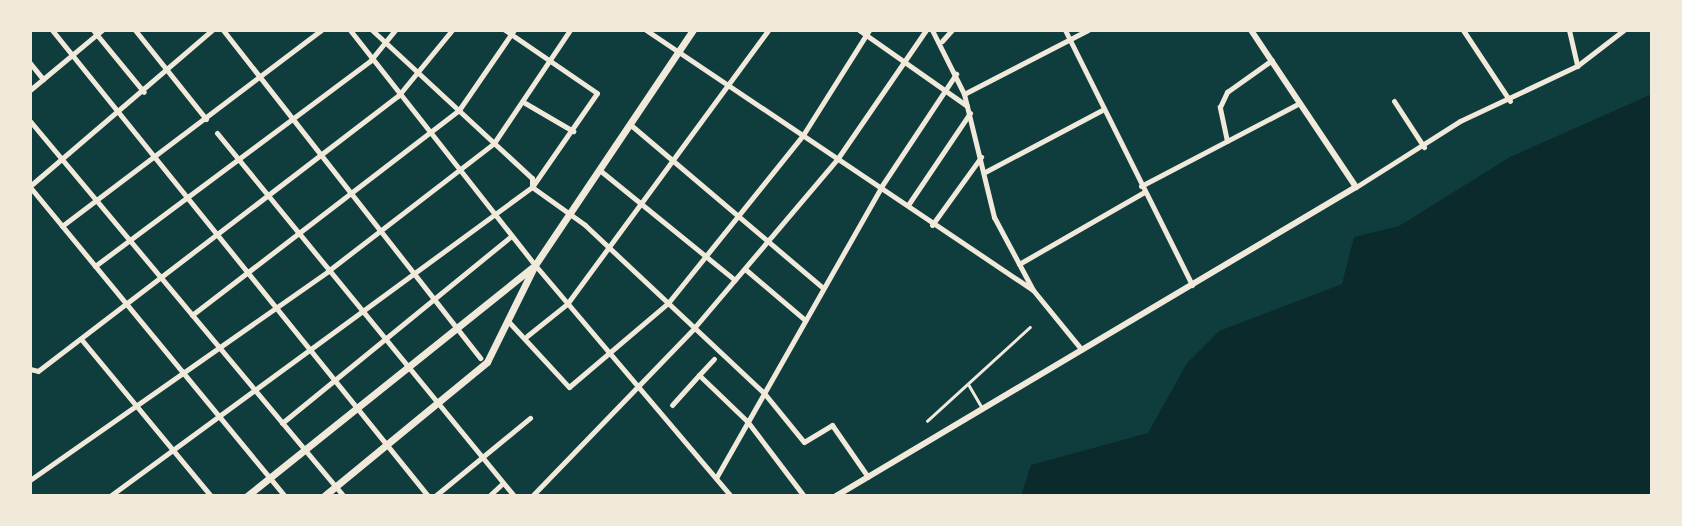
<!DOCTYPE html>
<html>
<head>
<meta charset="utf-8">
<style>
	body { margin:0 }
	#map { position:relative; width:1682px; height:526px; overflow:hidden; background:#0f3d3e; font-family:Barlow,sans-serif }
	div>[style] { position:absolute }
	.water>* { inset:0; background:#0a2a2b }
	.service>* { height:2.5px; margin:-1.25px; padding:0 1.25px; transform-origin:1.25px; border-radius:1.25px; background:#f1e9da }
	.minor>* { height:5px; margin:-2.5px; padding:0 2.5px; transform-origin:2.5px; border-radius:2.5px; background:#f1e9da }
	.tertiary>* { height:6px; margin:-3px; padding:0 3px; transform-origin:3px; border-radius:3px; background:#f1e9da }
	.secondary>* { height:7px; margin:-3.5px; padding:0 3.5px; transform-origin:3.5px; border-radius:3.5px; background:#f1e9da }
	span { translate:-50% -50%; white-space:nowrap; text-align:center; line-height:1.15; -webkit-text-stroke:5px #f1e9da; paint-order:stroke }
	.frame { position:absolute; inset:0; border:32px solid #f1e9da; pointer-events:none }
</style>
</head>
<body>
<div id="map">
	<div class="water">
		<i style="clip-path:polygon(1652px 94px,1652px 496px,1021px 496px,1031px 465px,1148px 433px,1187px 363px,1219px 331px,1342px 284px,1354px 237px,1399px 226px,1510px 157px)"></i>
	</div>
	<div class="service">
		<i style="left:969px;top:385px;width:28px;rotate:60deg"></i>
		<i style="left:927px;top:421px;width:139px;rotate:-42.4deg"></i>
	</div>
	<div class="minor">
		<i style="left:52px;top:30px;width:599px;rotate:51.1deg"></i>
		<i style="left:93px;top:30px;width:80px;rotate:50.6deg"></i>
		<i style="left:135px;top:30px;width:114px;rotate:51.4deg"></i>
		<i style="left:223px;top:30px;width:417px;rotate:51.9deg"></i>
		<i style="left:350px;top:30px;width:299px;rotate:51.8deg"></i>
		<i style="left:535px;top:265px;width:303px;rotate:49.7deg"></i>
		<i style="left:372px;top:30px;width:218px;rotate:42.8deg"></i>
		<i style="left:532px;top:178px;width:9px;rotate:90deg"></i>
		<i style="left:532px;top:187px;width:65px;rotate:35.6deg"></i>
		<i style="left:585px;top:225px;width:245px;rotate:43.2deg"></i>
		<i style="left:764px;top:393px;width:63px;rotate:50.8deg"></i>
		<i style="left:804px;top:442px;width:33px;rotate:-31deg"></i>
		<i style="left:832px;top:425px;width:63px;rotate:55.3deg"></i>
		<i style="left:646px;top:30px;width:466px;rotate:33.9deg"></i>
		<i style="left:859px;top:30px;width:132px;rotate:35.1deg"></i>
		<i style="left:932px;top:30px;width:72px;rotate:63.4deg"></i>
		<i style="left:964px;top:94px;width:127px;rotate:76.3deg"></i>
		<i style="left:994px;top:217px;width:83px;rotate:61.9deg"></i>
		<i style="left:1033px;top:290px;width:77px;rotate:50.8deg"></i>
		<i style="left:1065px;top:30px;width:285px;rotate:63.5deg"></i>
		<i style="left:1463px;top:30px;width:85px;rotate:56.5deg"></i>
		<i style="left:1569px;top:30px;width:37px;rotate:77deg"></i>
		<i style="left:942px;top:41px;width:15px;rotate:-48deg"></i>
		<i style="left:30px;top:63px;width:21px;rotate:51deg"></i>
		<i style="left:30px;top:90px;width:94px;rotate:-39.8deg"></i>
		<i style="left:964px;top:94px;width:140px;rotate:-27.3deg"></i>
		<i style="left:1394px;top:101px;width:55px;rotate:56.9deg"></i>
		<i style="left:525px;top:103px;width:56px;rotate:30.3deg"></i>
		<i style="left:30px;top:121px;width:489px;rotate:50.1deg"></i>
		<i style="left:632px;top:126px;width:250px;rotate:40.3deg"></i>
		<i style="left:217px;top:133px;width:469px;rotate:50.7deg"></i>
		<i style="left:1227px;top:141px;width:35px;rotate:-102deg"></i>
		<i style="left:1220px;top:107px;width:17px;rotate:-65deg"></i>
		<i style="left:1227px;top:92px;width:55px;rotate:-35.4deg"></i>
		<i style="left:602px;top:172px;width:171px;rotate:39.1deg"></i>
		<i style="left:985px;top:172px;width:132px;rotate:-27.9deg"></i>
		<i style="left:30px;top:186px;width:240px;rotate:-40.6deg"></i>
		<i style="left:1141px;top:186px;width:179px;rotate:-27.6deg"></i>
		<i style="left:30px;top:187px;width:401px;rotate:50.5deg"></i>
		<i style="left:1356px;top:187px;width:123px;rotate:-32.4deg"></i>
		<i style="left:1460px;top:121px;width:129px;rotate:-25.2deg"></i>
		<i style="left:1577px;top:66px;width:59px;rotate:-37.5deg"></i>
		<i style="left:908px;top:205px;width:111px;rotate:-56deg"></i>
		<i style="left:932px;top:225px;width:84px;rotate:-54.2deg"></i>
		<i style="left:62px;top:226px;width:325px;rotate:-37.1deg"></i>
		<i style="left:1019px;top:264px;width:144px;rotate:-29.9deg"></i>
		<i style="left:95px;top:266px;width:343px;rotate:-36.7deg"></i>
		<i style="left:370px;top:61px;width:40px;rotate:-51deg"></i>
		<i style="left:745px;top:269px;width:79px;rotate:40.4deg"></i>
		<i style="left:192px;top:315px;width:337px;rotate:-37.5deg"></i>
		<i style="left:459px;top:110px;width:97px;rotate:-55.5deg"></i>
		<i style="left:508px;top:321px;width:90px;rotate:47.3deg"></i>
		<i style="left:569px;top:387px;width:130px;rotate:-40.3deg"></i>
		<i style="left:668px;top:303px;width:216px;rotate:-51.2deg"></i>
		<i style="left:803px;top:135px;width:124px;rotate:-57.8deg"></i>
		<i style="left:527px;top:336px;width:51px;rotate:-38.7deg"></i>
		<i style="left:567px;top:304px;width:340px;rotate:-53.7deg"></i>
		<i style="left:81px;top:339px;width:204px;rotate:50.4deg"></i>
		<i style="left:30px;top:369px;width:8px;rotate:14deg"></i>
		<i style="left:38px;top:371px;width:453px;rotate:-37.4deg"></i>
		<i style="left:398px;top:96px;width:85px;rotate:-50.7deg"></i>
		<i style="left:699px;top:375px;width:22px;rotate:-47deg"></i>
		<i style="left:672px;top:405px;width:40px;rotate:-48deg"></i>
		<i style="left:699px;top:375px;width:66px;rotate:43.8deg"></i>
		<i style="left:747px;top:421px;width:94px;rotate:52.8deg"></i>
		<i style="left:282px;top:423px;width:296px;rotate:-39.2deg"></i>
		<i style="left:716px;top:478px;width:335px;rotate:-60.4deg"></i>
		<i style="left:881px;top:187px;width:136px;rotate:-56.4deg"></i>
		<i style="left:30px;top:480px;width:364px;rotate:-35deg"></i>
		<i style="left:328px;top:271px;width:210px;rotate:-37.6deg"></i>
		<i style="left:494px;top:143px;width:136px;rotate:-56.1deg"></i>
		<i style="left:110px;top:496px;width:523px;rotate:-36.21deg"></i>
		<i style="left:532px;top:187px;width:114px;rotate:-55.3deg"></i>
		<i style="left:597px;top:93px;width:112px;rotate:-145.6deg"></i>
		<i style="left:435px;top:496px;width:123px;rotate:-39.4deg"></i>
		<i style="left:489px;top:496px;width:19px;rotate:-43deg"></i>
		<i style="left:532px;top:496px;width:233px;rotate:-46deg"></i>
		<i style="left:694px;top:328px;width:223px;rotate:-49.7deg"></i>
		<i style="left:838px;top:158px;width:155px;rotate:-55.5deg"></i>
	</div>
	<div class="tertiary">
		<i style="left:836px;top:496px;width:605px;rotate:-30.72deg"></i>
		<i style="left:1356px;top:187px;width:189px;rotate:-123.8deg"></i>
	</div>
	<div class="secondary">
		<i style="left:247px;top:496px;width:365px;rotate:-38.7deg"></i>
		<i style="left:324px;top:496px;width:211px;rotate:-39.4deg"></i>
		<i style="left:487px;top:362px;width:108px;rotate:-63.7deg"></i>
		<i style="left:535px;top:265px;width:283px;rotate:-56.1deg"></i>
	</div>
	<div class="frame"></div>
</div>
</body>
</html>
